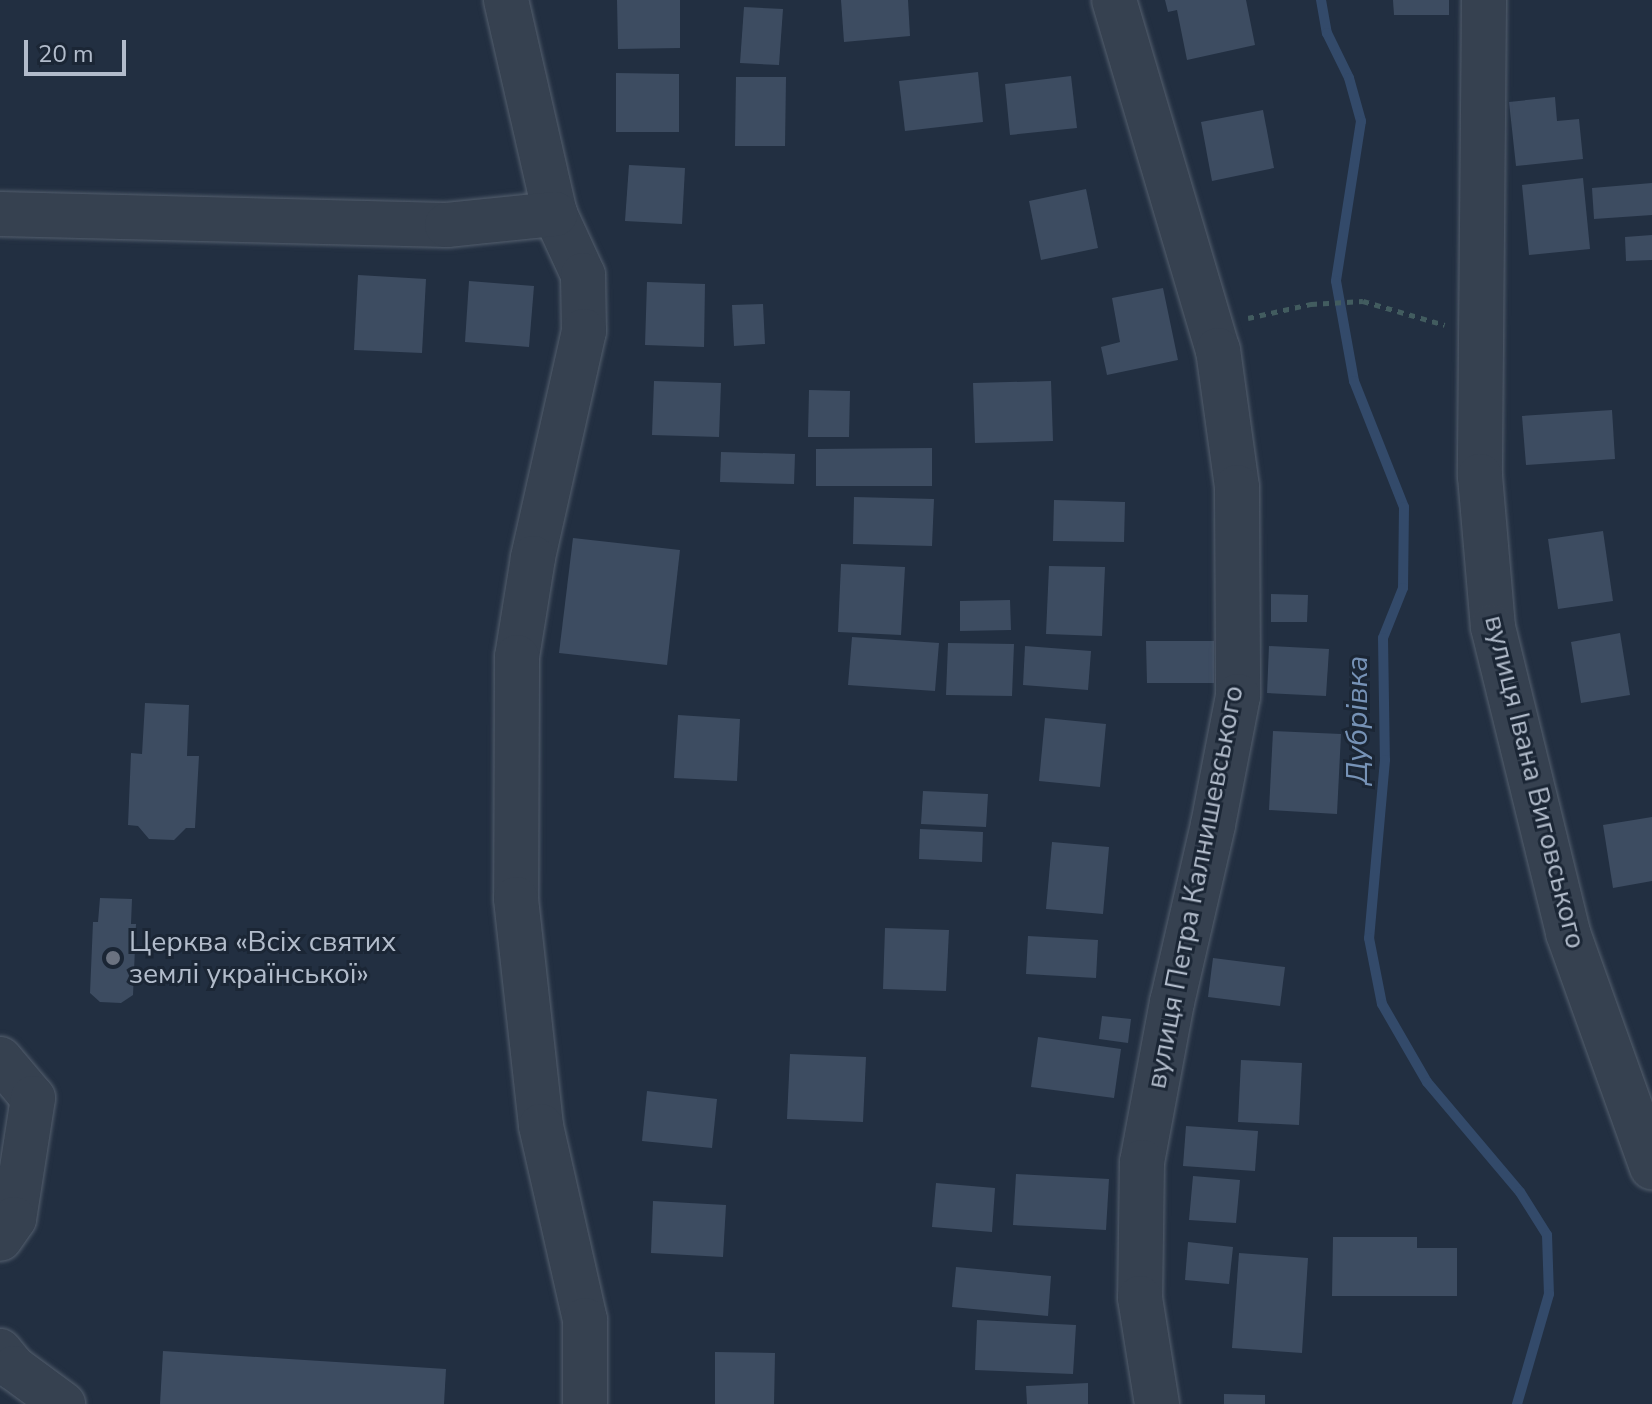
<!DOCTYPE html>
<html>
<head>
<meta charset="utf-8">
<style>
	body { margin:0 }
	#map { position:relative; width:1652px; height:1404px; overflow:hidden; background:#222f41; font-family:"Nunito Sans",sans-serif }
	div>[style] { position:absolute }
	.stream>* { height:10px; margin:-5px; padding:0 5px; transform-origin:5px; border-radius:5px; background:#334a6a }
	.building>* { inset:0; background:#3d4c61 }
	.path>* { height:5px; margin-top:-2.5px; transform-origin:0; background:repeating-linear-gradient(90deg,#425c5f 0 6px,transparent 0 12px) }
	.roads { filter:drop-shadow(0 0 2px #545f6e) drop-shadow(0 0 2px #545f6e) }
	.minor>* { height:44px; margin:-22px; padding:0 22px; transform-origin:22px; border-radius:22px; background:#364150 }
	.dots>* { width:22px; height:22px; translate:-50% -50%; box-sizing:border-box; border:4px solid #1b2635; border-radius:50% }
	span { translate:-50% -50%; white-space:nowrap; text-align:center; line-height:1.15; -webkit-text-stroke:6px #1b2635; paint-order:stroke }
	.street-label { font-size:28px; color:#b2bccb }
	.poi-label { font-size:28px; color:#b2bccb }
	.left { translate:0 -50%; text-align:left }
	.water-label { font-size:30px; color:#7692b6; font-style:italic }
	.scale { position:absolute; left:24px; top:40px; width:102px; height:36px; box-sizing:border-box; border:4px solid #b2bccb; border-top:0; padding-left:10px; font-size:24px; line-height:28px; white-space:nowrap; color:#b2bccb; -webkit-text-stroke:6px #1b2635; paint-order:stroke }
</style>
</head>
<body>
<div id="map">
	<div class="stream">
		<i style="left:1321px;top:0;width:34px;rotate:80deg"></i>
		<i style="left:1327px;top:33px;width:50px;rotate:63.9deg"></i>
		<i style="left:1349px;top:78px;width:45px;rotate:74.4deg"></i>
		<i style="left:1361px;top:121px;width:162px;rotate:98.9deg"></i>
		<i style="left:1336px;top:281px;width:102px;rotate:79.8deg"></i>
		<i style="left:1354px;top:381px;width:136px;rotate:68.4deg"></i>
		<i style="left:1404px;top:507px;width:81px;rotate:90.7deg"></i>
		<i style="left:1403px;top:588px;width:54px;rotate:111.8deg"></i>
		<i style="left:1383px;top:638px;width:122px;rotate:89.1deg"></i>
		<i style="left:1385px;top:760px;width:179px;rotate:95.1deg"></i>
		<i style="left:1369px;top:938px;width:67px;rotate:78.9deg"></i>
		<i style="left:1382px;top:1004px;width:90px;rotate:60deg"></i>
		<i style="left:1427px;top:1082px;width:144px;rotate:49.8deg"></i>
		<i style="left:1520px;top:1192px;width:51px;rotate:57.9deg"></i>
		<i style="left:1547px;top:1235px;width:59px;rotate:88.1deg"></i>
		<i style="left:1549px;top:1294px;width:115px;rotate:106.2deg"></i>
	</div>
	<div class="building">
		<i style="clip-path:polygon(617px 0,680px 0,680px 48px,618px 49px)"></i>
		<i style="clip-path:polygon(841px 0,908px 0,910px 36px,844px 42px)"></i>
		<i style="clip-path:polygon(1165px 0,1246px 0,1255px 45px,1187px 60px,1177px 10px,1168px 12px)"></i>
		<i style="clip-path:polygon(1393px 0,1449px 0,1449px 15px,1394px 15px)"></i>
		<i style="clip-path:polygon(744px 7px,783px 9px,779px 65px,740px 63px)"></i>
		<i style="clip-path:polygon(978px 72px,983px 122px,905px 131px,899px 81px)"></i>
		<i style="clip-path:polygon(616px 73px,679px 74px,679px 132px,616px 132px)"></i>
		<i style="clip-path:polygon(1071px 76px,1077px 128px,1010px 135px,1005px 84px)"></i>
		<i style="clip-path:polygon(736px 77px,786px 77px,785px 146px,735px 146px)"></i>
		<i style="clip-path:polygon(1555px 97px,1557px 121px,1579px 119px,1583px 159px,1516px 166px,1509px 102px)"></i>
		<i style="clip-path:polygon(1263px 110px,1274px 168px,1212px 181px,1201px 122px)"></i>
		<i style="clip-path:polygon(629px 165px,685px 168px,682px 224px,625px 221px)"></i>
		<i style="clip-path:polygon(1583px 178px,1590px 249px,1529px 255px,1522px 185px)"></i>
		<i style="clip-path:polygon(1652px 183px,1652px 215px,1594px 219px,1592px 188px)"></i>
		<i style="clip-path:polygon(1086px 189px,1098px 248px,1041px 260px,1029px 201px)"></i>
		<i style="clip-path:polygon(1652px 235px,1652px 260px,1626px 261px,1625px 237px)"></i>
		<i style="clip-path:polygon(358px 275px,426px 279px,422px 353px,354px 350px)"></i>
		<i style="clip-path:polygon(469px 281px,534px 286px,529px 347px,465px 342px)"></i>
		<i style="clip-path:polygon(647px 282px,705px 284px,704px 347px,645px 345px)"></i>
		<i style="clip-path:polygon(1163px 288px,1178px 360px,1107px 375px,1101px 347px,1120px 342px,1112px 298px)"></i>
		<i style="clip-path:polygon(763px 304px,765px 344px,734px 346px,732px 305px)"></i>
		<i style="clip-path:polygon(654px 381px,721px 383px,719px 437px,652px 435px)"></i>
		<i style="clip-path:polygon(1051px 381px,1053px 441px,975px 443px,973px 383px)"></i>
		<i style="clip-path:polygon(809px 390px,850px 391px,849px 437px,808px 437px)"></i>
		<i style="clip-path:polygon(1612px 410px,1615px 459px,1526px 465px,1522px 416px)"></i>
		<i style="clip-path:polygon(932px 448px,932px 486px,816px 486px,816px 449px)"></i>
		<i style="clip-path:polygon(721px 452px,795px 454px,794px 484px,720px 482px)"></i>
		<i style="clip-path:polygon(854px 497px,934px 499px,932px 546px,853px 544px)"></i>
		<i style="clip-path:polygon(1054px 500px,1125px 502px,1124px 542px,1053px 541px)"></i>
		<i style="clip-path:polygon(1603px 531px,1613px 601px,1558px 609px,1548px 539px)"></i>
		<i style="clip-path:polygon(573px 538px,680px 550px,667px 665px,559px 653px)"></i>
		<i style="clip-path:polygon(841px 564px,905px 567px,901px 635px,838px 632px)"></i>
		<i style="clip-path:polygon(1049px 566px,1105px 567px,1102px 636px,1046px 634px)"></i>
		<i style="clip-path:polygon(1271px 594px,1308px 595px,1307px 622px,1271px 622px)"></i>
		<i style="clip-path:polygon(1010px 600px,1011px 630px,960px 631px,960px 601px)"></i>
		<i style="clip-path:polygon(1620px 633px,1630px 695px,1581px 703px,1571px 642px)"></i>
		<i style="clip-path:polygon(852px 637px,939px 643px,935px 691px,848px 685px)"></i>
		<i style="clip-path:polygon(1146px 641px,1214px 641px,1214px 683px,1147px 683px)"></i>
		<i style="clip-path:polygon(948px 643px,1014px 644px,1012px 696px,946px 695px)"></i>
		<i style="clip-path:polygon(1025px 646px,1091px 651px,1088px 690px,1023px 685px)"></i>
		<i style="clip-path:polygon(1269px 646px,1329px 649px,1326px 696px,1267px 693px)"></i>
		<i style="clip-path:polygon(145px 703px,189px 705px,187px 756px,199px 756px,195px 828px,186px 828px,174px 840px,149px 839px,138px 826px,128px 825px,131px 753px,142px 754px)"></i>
		<i style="clip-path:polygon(678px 715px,740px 719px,737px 781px,674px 778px)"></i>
		<i style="clip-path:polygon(1045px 718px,1106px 724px,1100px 787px,1039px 781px)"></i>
		<i style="clip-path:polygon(1273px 731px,1341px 734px,1337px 814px,1269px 810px)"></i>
		<i style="clip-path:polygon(923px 791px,988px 794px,986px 827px,921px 824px)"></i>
		<i style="clip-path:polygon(1652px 817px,1652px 881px,1613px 888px,1603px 825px)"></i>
		<i style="clip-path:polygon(920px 829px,983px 832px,982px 862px,919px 859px)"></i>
		<i style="clip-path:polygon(1052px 842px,1109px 847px,1103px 914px,1046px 909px)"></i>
		<i style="clip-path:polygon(100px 898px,132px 899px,131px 924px,136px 924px,133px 995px,121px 1003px,100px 1002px,90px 993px,93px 922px,98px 922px)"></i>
		<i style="clip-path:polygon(885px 928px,949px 930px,946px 991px,883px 989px)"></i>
		<i style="clip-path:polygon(1028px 936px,1098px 940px,1096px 978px,1026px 974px)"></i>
		<i style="clip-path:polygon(1213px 958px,1285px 967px,1280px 1006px,1208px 997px)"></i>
		<i style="clip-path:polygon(1102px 1016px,1131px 1019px,1128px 1043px,1099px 1039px)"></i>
		<i style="clip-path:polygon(1038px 1037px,1121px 1049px,1114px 1098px,1031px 1087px)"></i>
		<i style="clip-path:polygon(790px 1054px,866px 1057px,863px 1122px,787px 1119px)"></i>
		<i style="clip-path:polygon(1241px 1060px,1302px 1063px,1299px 1125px,1238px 1122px)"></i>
		<i style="clip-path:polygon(647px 1091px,717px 1099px,712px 1148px,642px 1141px)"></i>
		<i style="clip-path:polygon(1186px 1126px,1258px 1131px,1255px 1171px,1183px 1166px)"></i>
		<i style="clip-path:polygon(1016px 1174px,1109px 1179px,1106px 1230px,1013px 1225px)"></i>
		<i style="clip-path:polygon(1193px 1176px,1240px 1180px,1236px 1223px,1189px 1220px)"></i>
		<i style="clip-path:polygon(936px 1183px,995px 1188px,992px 1232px,932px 1227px)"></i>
		<i style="clip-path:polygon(653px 1201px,726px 1205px,723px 1257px,651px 1253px)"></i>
		<i style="clip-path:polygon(1333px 1237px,1417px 1237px,1417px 1248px,1457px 1248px,1457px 1296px,1332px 1296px)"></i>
		<i style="clip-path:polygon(1188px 1242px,1233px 1247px,1229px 1284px,1185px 1280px)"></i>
		<i style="clip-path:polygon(1239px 1253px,1308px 1258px,1302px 1353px,1232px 1348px)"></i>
		<i style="clip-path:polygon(956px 1267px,1051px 1276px,1048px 1316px,952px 1307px)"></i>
		<i style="clip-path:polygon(977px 1320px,1076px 1325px,1073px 1374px,975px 1370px)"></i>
		<i style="clip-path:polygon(163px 1351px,446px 1369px,444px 1404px,160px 1404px)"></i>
		<i style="clip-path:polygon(715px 1352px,775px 1353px,774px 1404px,715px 1404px)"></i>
		<i style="clip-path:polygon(1088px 1383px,1088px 1404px,1027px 1404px,1026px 1386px)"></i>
		<i style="clip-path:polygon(1224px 1394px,1265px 1395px,1265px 1404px,1224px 1404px)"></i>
	</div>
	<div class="path">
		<i style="left:1248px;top:318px;width:65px;rotate:-12.5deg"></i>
		<i style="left:1311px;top:304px;width:52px;rotate:-3.3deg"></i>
		<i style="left:1363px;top:301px;width:85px;rotate:16.3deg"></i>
	</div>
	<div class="roads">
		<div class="minor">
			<i style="left:506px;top:0;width:220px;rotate:77.1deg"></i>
			<i style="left:555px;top:214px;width:67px;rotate:65.3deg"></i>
			<i style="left:583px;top:275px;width:56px;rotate:89deg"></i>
			<i style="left:584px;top:331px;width:233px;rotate:102.7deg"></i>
			<i style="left:533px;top:558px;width:100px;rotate:99.2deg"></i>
			<i style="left:517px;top:657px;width:242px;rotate:90.2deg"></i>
			<i style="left:516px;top:899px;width:228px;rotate:83.7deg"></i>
			<i style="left:541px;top:1126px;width:199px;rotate:77.2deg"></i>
			<i style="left:585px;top:1320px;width:84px;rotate:90deg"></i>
			<i style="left:1114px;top:0;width:365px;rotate:73.5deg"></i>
			<i style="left:1218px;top:350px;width:138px;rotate:82.1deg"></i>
			<i style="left:1237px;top:487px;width:209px;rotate:89.7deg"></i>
			<i style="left:1238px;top:696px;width:131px;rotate:101deg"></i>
			<i style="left:1213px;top:825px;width:182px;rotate:103deg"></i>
			<i style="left:1172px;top:1002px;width:163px;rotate:100.6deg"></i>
			<i style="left:1142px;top:1162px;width:136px;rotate:90.8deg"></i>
			<i style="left:1140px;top:1298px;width:107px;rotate:80.9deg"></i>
			<i style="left:1484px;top:0;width:476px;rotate:90.5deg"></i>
			<i style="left:1480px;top:476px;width:152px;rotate:85.1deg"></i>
			<i style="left:1493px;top:627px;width:315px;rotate:76.2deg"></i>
			<i style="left:1568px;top:933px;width:249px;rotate:70.3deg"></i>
			<i style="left:0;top:214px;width:447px;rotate:1.4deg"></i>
			<i style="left:447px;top:225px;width:109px;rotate:-5.8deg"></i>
			<i style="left:0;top:1059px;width:51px;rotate:49.8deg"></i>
			<i style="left:33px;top:1098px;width:122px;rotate:98.9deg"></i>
			<i style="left:14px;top:1219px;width:24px;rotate:125deg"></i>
			<i style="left:0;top:1351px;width:22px;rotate:51deg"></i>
			<i style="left:14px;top:1368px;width:61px;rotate:36.3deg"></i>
		</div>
	</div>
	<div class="dots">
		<i style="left:113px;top:958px;background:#6b7280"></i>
	</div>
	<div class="street-label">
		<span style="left:1535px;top:782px;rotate:76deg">вулиця Івана Виговського</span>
		<span style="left:1195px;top:887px;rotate:-79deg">вулиця Петра Калнишевського</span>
	</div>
	<div class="poi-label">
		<span class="left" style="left:129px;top:958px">Церква «Всіх святих<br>землі української»</span>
	</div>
	<div class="water-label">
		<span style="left:1358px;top:720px;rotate:-90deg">Дубрівка</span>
	</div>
	<div class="scale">20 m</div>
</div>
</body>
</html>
